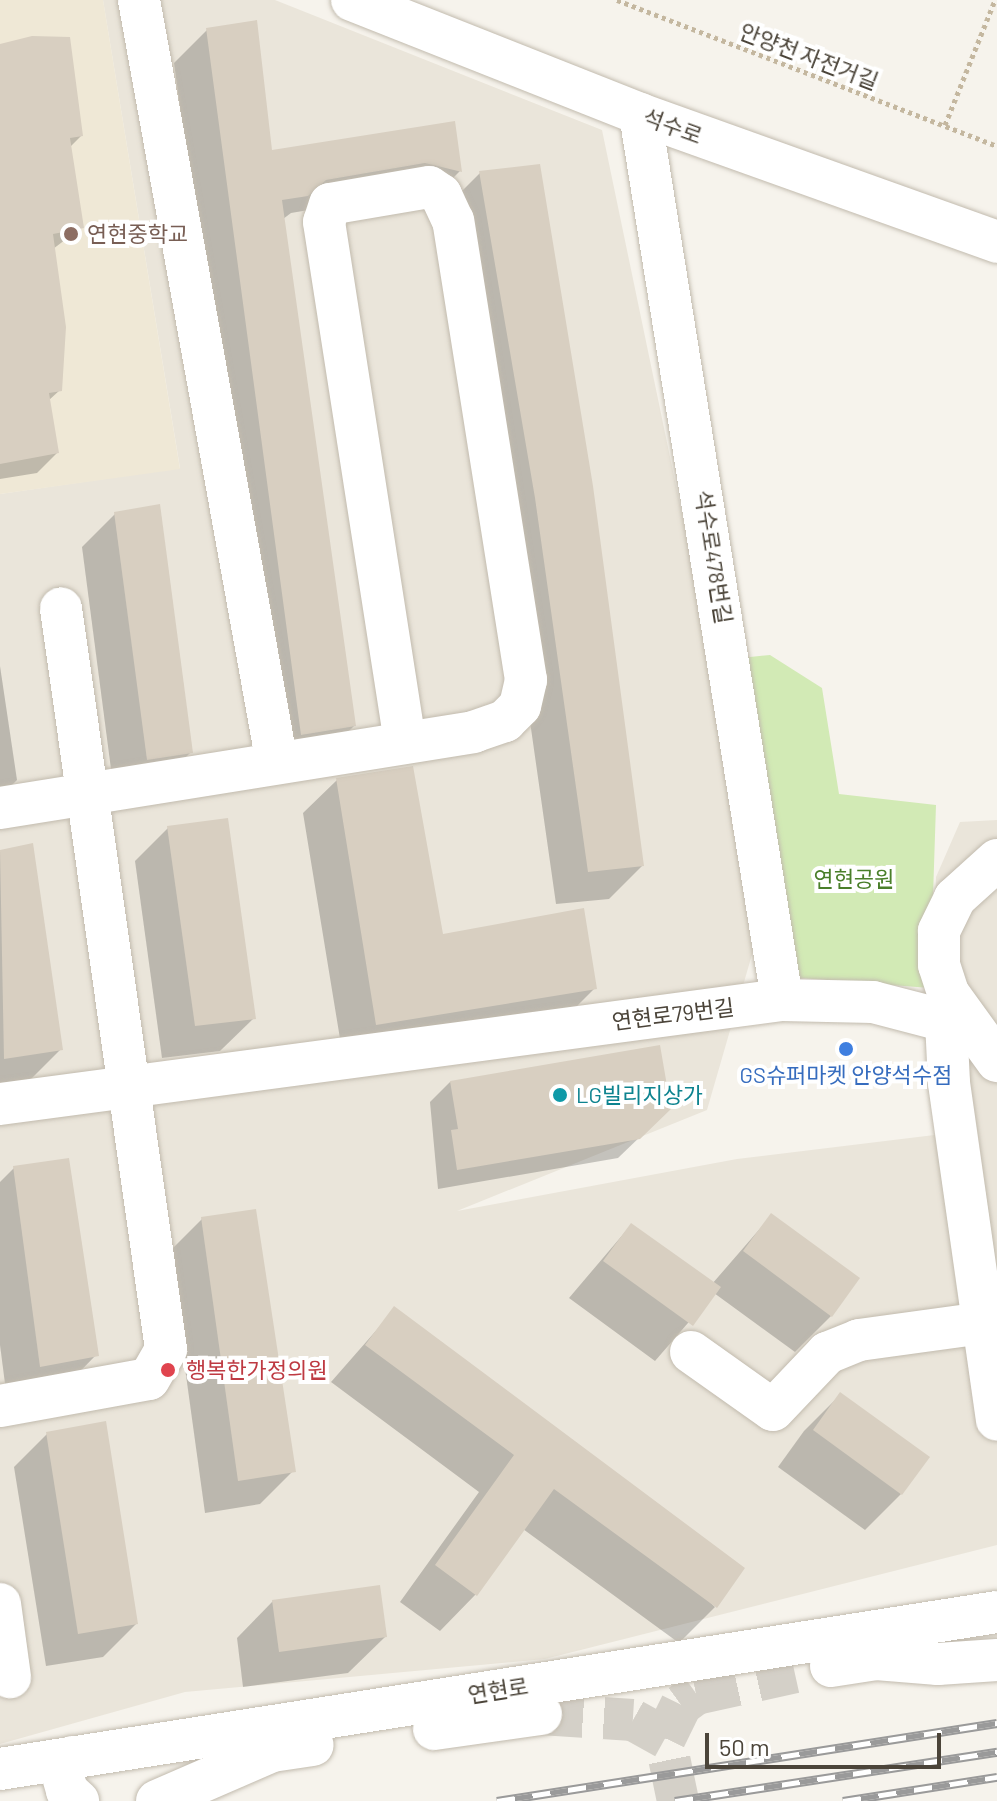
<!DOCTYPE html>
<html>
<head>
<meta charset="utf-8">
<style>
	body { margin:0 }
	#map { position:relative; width:997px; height:1801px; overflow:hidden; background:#f6f3ec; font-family:Barlow,"Noto Sans KR",sans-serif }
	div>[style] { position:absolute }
	.residential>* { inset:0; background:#eae5da }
	.education>* { inset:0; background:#efe8d6 }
	.green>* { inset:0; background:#d2eab5 }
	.shadow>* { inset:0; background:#0003 }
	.building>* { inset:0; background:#d8cfc1 }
	.minor-tunnel>* { height:42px; margin-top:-21px; transform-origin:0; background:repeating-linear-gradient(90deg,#d4d0c8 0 42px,transparent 0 63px) }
	.path>* { height:5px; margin-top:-2.5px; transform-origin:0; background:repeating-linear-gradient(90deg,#c4b79f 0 4px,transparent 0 8px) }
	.roads { filter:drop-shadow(0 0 2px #c2bbae) drop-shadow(0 0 2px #c2bbae) }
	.minor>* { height:42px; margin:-21px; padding:0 21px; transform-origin:21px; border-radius:21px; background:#fff }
	.rail>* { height:9px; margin-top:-4.5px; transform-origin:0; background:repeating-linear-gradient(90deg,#fff 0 18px,#9a9a9a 0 36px); box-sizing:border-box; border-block:2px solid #9a9a9a }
	.dots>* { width:22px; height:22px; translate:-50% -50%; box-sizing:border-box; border:4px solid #fff; border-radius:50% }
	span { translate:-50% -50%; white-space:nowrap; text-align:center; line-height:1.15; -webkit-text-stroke:8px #fff; paint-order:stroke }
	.street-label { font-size:22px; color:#4b4439 }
	.education-label { font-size:22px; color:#785e54 }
	.left { translate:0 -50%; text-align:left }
	.park-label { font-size:22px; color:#4a7f2a }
	.shop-label { font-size:22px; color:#366cbe }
	.culture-label { font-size:22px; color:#0d838f }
	.health-label { font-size:22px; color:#be3a42 }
	.scale { position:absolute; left:705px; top:1733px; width:236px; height:36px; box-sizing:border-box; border:4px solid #4b4439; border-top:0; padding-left:10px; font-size:24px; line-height:28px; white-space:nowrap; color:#4b4439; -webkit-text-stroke:6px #fff; paint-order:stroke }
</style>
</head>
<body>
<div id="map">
	<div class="residential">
		<i style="clip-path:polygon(103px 0,275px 0,602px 130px,700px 601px,753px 951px,707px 1110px,457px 1211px,737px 1159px,959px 1132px,934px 1005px,936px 877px,960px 822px,997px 820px,997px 1545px,545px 1659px,185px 1692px,0 1744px,0 494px,180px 468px)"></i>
	</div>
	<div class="education">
		<i style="clip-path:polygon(0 0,103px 0,180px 469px,0 494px)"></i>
	</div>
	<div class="green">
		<i style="clip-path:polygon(770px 655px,822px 688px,839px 794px,936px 805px,930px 988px,788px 977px,741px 658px)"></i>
	</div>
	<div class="shadow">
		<i style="clip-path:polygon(207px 30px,271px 152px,453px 123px,460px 171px,427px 204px,391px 196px,291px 213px,283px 219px,354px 726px,321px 759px,269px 767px,174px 63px)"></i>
		<i style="clip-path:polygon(0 48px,81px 136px,70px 147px,82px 227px,53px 249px,60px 390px,48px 401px,57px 453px,37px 473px,0 479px)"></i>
		<i style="clip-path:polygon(480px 173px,642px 866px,609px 899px,556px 904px,503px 532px,447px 206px)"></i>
		<i style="clip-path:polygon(115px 514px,191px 752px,158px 785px,114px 792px,82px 547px)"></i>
		<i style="clip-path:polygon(0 666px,17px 780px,0 797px)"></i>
		<i style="clip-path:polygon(337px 780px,442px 937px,594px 989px,561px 1022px,343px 1057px,303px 813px)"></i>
		<i style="clip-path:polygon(168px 828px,254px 1018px,220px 1051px,162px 1058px,135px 861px)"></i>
		<i style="clip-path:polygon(31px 846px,61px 1049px,28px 1082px,0 1087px,0 852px)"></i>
		<i style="clip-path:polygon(450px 1082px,669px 1109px,618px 1158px,438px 1189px,430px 1102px)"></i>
		<i style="clip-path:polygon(14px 1168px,96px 1355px,63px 1389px,7px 1399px,0 1345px,0 1182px)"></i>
		<i style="clip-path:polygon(771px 1216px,831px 1316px,795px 1352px,714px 1293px,655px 1361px,569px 1298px,631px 1225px,712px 1284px)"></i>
		<i style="clip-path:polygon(202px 1219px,293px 1471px,260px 1504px,205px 1513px,169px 1252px)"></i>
		<i style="clip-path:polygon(395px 1309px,715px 1607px,679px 1643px,523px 1529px,476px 1594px,440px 1631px,400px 1602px,479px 1492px,331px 1382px)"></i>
		<i style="clip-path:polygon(841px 1394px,901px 1494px,865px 1530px,778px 1467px,804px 1431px)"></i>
		<i style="clip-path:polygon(47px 1434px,136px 1624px,103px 1657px,46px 1666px,14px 1467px)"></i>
		<i style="clip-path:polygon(273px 1601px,385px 1637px,348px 1673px,243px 1687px,237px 1638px)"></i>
	</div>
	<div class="building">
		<i style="clip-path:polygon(257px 20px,272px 150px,455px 121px,462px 172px,425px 163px,326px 180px,308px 196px,282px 200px,356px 726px,301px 735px,206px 28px)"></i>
		<i style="clip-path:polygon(32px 36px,70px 37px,83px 136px,70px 138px,84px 228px,53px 234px,66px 327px,62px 391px,49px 393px,59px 453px,0 464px,0 44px)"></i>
		<i style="clip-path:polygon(540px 164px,593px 486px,644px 866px,588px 872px,535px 498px,479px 171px)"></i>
		<i style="clip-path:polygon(160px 504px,193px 753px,147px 760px,114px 512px)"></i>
		<i style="clip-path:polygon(413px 766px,443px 934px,584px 908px,597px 989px,376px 1025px,336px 778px)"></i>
		<i style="clip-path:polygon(228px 818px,256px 1019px,195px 1026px,167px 826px)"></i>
		<i style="clip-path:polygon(33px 843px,63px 1050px,4px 1059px,0 850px)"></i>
		<i style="clip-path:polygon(660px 1045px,671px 1109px,640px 1139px,457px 1170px,451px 1130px,458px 1129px,450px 1081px)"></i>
		<i style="clip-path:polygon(69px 1158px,99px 1356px,40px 1367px,13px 1166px)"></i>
		<i style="clip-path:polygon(256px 1209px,296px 1472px,238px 1481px,201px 1217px)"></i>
		<i style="clip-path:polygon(771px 1213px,860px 1278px,832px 1317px,743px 1251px)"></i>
		<i style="clip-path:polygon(631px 1223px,721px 1287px,693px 1326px,603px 1261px)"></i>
		<i style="clip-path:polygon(394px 1306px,745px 1568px,717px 1608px,554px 1489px,477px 1596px,435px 1565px,514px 1455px,365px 1345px)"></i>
		<i style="clip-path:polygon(840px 1392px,930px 1457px,902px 1495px,813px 1430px)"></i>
		<i style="clip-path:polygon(106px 1421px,138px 1624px,78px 1634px,46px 1432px)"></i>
		<i style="clip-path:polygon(380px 1585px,387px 1637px,279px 1652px,272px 1600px)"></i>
	</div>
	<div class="minor-tunnel">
		<i style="left:541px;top:1714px;width:92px;rotate:3.7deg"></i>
		<i style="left:633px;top:1720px;width:37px;rotate:29deg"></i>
		<i style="left:678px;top:1801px;width:64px;rotate:-101.7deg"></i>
		<i style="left:665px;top:1738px;width:37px;rotate:-64deg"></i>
		<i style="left:681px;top:1705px;width:19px;rotate:-36deg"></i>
		<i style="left:696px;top:1694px;width:101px;rotate:-12.5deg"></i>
	</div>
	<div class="path">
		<i style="left:617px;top:0;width:407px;rotate:21deg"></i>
		<i style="left:945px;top:125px;width:135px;rotate:-68.2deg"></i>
	</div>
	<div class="roads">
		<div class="minor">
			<i style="left:139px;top:0;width:775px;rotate:79.75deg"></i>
			<i style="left:352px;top:0;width:310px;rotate:21.6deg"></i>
			<i style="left:640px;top:114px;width:379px;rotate:19.7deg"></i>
			<i style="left:640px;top:114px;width:897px;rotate:80.89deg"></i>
			<i style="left:0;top:808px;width:479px;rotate:-9.1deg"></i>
			<i style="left:473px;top:732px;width:34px;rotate:-19deg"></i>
			<i style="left:505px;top:721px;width:21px;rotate:-45deg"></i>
			<i style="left:520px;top:706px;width:27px;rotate:-77deg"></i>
			<i style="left:526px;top:680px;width:465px;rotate:-99deg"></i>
			<i style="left:453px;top:221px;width:29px;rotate:-115deg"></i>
			<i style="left:441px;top:195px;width:14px;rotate:-146deg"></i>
			<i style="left:429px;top:187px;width:100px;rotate:170.3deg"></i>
			<i style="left:330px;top:204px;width:19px;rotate:108deg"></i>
			<i style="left:324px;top:222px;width:526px;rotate:81.15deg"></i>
			<i style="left:997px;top:860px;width:57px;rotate:137.9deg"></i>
			<i style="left:955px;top:898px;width:37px;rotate:116deg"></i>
			<i style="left:939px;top:931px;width:34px;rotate:90deg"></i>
			<i style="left:939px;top:965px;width:29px;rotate:72deg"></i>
			<i style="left:948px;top:993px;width:84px;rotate:54.2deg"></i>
			<i style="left:0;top:1104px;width:789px;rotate:-7.58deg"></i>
			<i style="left:782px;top:1000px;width:91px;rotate:1.3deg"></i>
			<i style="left:873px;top:1002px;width:75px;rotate:14.6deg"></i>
			<i style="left:946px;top:1021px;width:62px;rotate:87.2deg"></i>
			<i style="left:949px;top:1083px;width:340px;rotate:81.9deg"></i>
			<i style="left:691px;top:1352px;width:100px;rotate:35.3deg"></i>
			<i style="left:773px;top:1410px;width:79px;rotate:-46.5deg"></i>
			<i style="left:827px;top:1353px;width:35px;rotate:-22deg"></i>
			<i style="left:859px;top:1340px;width:125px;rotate:-7.8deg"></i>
			<i style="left:0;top:1406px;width:151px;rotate:-10.3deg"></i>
			<i style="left:149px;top:1379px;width:34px;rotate:-60deg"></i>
			<i style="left:166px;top:1349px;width:748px;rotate:-98.07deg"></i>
			<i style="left:0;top:1604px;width:74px;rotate:82.2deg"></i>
			<i style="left:831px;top:1666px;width:46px;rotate:-8.8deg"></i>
			<i style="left:876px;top:1659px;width:62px;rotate:4.6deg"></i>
			<i style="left:938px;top:1664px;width:59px;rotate:-3.9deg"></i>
			<i style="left:434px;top:1729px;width:108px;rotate:-8deg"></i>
			<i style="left:73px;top:1757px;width:19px;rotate:125deg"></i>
			<i style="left:62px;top:1773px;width:19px;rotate:74deg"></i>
			<i style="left:67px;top:1791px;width:15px;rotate:42deg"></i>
			<i style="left:0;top:1769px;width:1009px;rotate:-8.95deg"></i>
			<i style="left:157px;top:1801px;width:125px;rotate:-23.5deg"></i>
			<i style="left:272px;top:1751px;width:41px;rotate:-8.3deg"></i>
		</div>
	</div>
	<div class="rail">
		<i style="left:497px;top:1801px;width:506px;rotate:-8.87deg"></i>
		<i style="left:675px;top:1801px;width:326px;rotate:-8.7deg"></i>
		<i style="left:843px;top:1801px;width:156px;rotate:-8.9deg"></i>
	</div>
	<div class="dots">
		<i style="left:71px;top:234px;background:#8d6e63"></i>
		<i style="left:846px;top:1049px;background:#3f7fe0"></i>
		<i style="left:560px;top:1095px;background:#0f9aa8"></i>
		<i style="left:168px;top:1370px;background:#e0444e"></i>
	</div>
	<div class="street-label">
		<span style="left:809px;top:56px;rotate:21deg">안양천 자전거길</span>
		<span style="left:673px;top:126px;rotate:20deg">석수로</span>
		<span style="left:714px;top:557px;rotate:81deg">석수로478번길</span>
		<span style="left:673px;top:1014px;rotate:-7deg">연현로79번길</span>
		<span style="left:498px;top:1690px;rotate:-9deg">연현로</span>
	</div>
	<div class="education-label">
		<span class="left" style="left:87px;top:234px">연현중학교</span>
	</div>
	<div class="park-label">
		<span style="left:854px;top:879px">연현공원</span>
	</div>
	<div class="shop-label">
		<span style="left:846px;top:1075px">GS슈퍼마켓 안양석수점</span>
	</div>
	<div class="culture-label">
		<span class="left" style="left:576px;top:1095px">LG빌리지상가</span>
	</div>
	<div class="health-label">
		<span class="left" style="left:186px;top:1370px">행복한가정의원</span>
	</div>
	<div class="scale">50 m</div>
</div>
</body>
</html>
